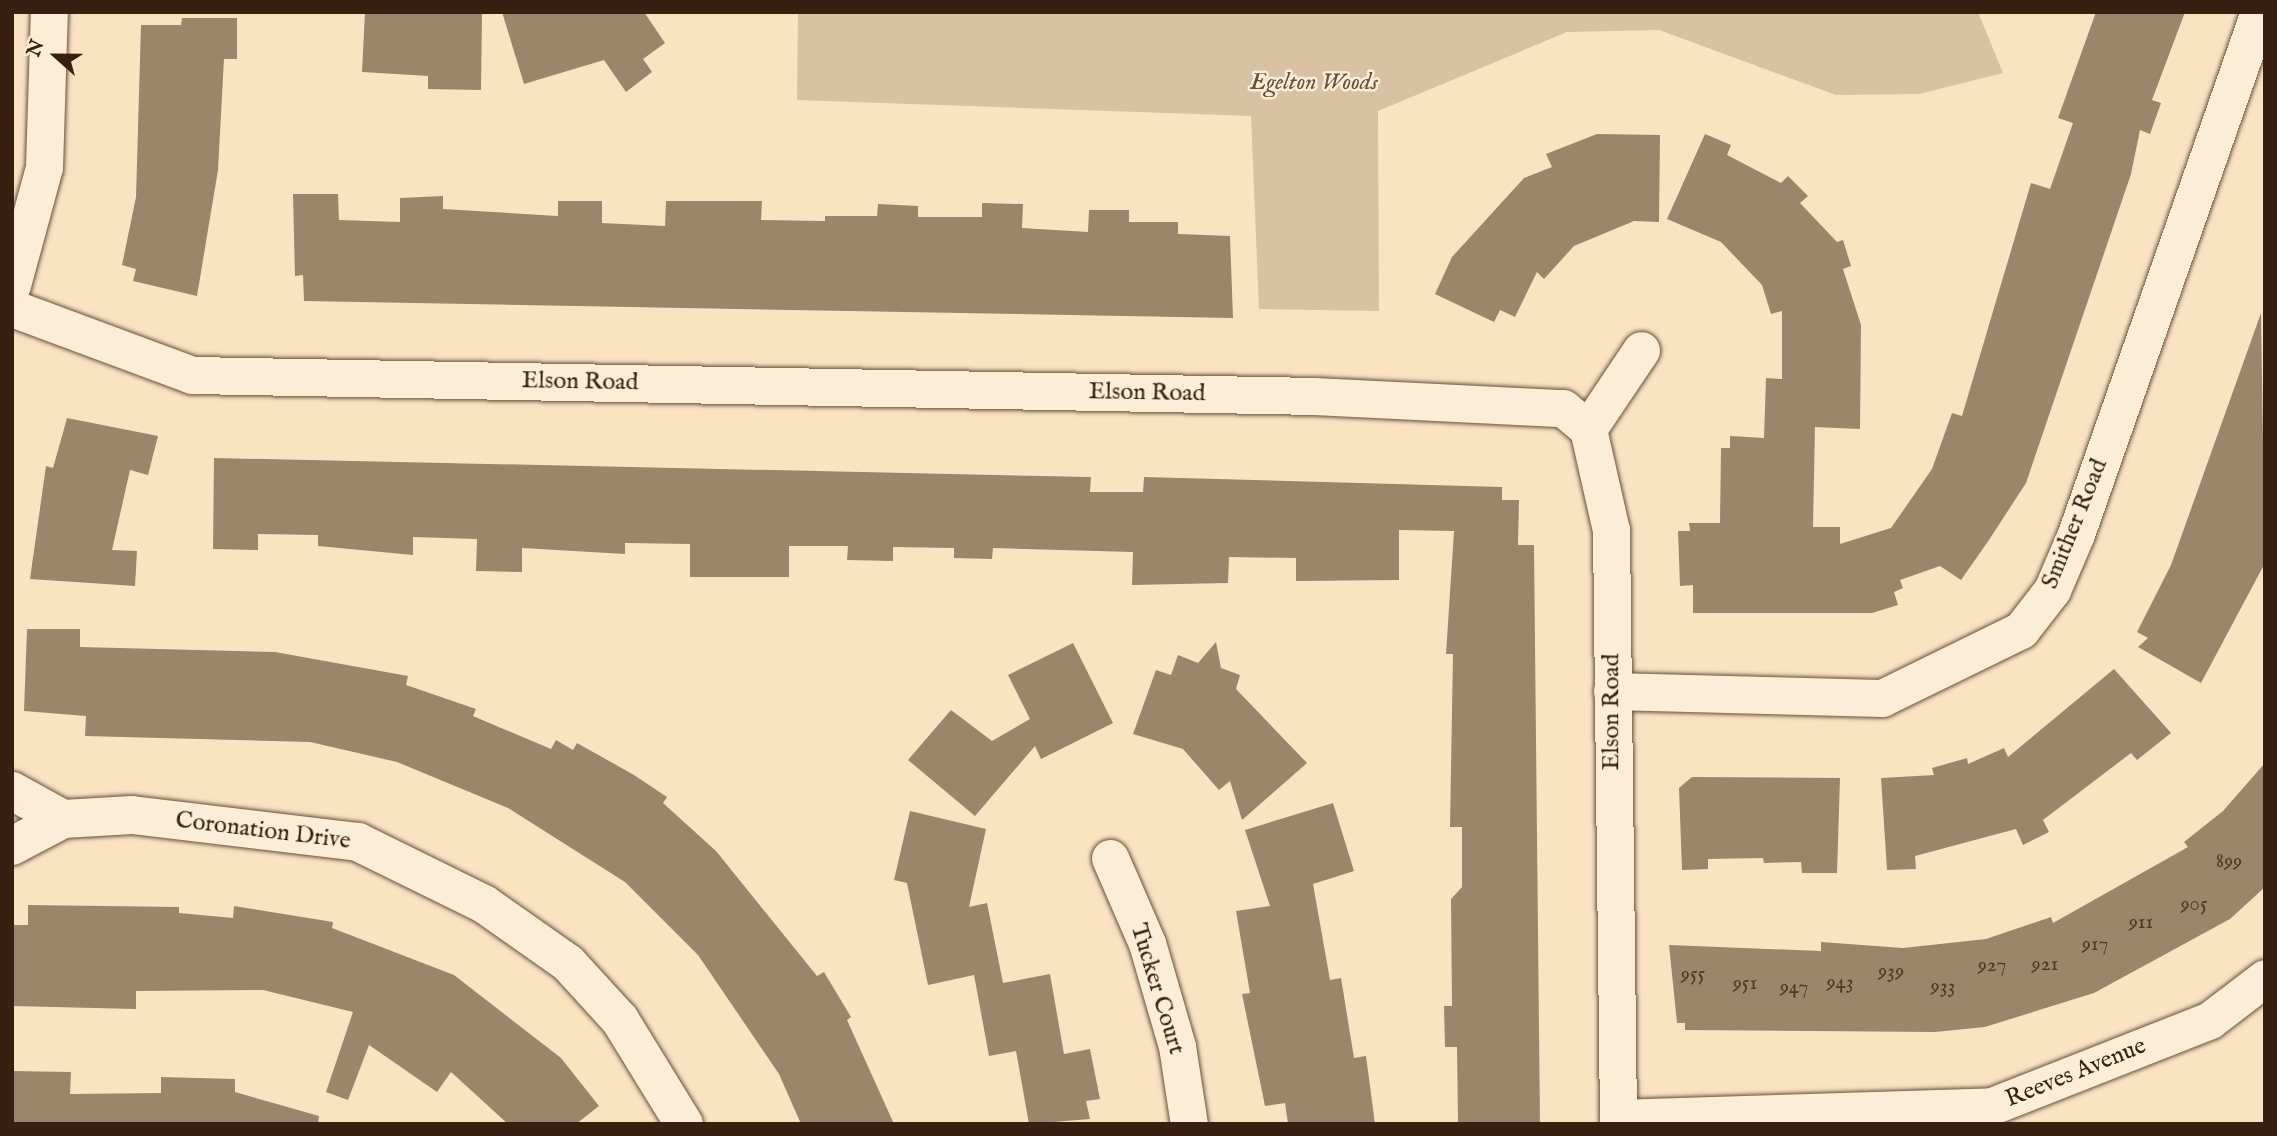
<!DOCTYPE html>
<html>
<head>
<meta charset="utf-8">
<style>
	body { margin:0 }
	#map { position:relative; width:2277px; height:1136px; overflow:hidden; background:#fae3c1; font-family:"IM FELL English",serif }
	div>[style] { position:absolute }
	.green>* { inset:0; background:#d9c2a3 }
	.building>* { inset:0; background:#9d856c }
	.roads { filter:drop-shadow(0 0 2px #68503c) drop-shadow(0 0 2px #68503c) }
	.minor>* { height:37px; margin:-18.5px; padding:0 18.5px; transform-origin:18.5px; border-radius:18.5px; background:#fcedd7 }
	.tertiary>* { height:38px; margin:-19px; padding:0 19px; transform-origin:19px; border-radius:19px; background:#fcedd7 }
	span { translate:-50% -50%; white-space:nowrap; text-align:center; line-height:1.15; -webkit-text-stroke:5px #fcedd7; paint-order:stroke }
	.number-label { font-size:21px; color:#513826 }
	.number-label span { -webkit-text-stroke-width:0 }
	.park-label { font-size:24px; color:#68503b; font-style:italic }
	.street-label { font-size:24px; color:#381f0f }
	.frame { position:absolute; inset:0; border:14px solid #381f0f; pointer-events:none }
	.north { position:absolute; left:21px; top:21px; width:70px; height:70px; -webkit-text-stroke:5px #fcedd7; paint-order:stroke; rotate:291deg; font-size:19px; font-weight:700; line-height:28px; text-align:center; color:#381f0f }
	.north::after { content:''; display:block; margin:auto; width:24px; height:32px; background:#381f0f; clip-path:polygon(50% 0,100% 100%,50% 72%,0 100%) }
</style>
</head>
<body>
<div id="map">
	<div class="green">
		<i style="clip-path:polygon(798px 12px,1978px 12px,2003px 73px,1919px 94px,1836px 95px,1659px 30px,1567px 32px,1378px 111px,1379px 311px,1259px 309px,1251px 116px,797px 100px)"></i>
	</div>
	<div class="building">
		<i style="clip-path:polygon(365px 12px,482px 12px,481px 90px,428px 89px,428px 76px,362px 72px)"></i>
		<i style="clip-path:polygon(502px 12px,644px 12px,665px 43px,643px 59px,652px 72px,626px 92px,604px 60px,524px 84px)"></i>
		<i style="clip-path:polygon(2096px 12px,2185px 12px,2152px 100px,2161px 103px,2150px 134px,2140px 130px,2131px 174px,2026px 483px,1989px 540px,1961px 580px,1940px 566px,1900px 580px,1903px 588px,1894px 592px,1898px 605px,1872px 613px,1693px 613px,1693px 585px,1680px 586px,1678px 531px,1690px 531px,1689px 523px,1720px 523px,1721px 448px,1730px 448px,1730px 436px,1764px 438px,1766px 378px,1782px 379px,1782px 311px,1771px 314px,1762px 285px,1721px 242px,1667px 219px,1705px 134px,1731px 145px,1727px 155px,1781px 183px,1788px 176px,1808px 196px,1800px 203px,1837px 242px,1843px 240px,1851px 266px,1843px 269px,1861px 325px,1860px 429px,1815px 427px,1813px 527px,1840px 527px,1840px 544px,1891px 528px,1932px 469px,1952px 413px,1962px 416px,2031px 183px,2050px 189px,2073px 123px,2058px 118px)"></i>
		<i style="clip-path:polygon(182px 18px,237px 18px,237px 59px,224px 59px,218px 170px,197px 296px,133px 281px,136px 269px,122px 265px,136px 197px,141px 25px,181px 25px)"></i>
		<i style="clip-path:polygon(1597px 134px,1660px 135px,1659px 222px,1634px 221px,1574px 246px,1544px 279px,1537px 272px,1515px 317px,1500px 310px,1494px 322px,1435px 294px,1452px 257px,1524px 178px,1552px 167px,1546px 154px)"></i>
		<i style="clip-path:polygon(293px 194px,338px 194px,339px 220px,400px 222px,400px 198px,443px 196px,443px 209px,558px 216px,558px 201px,602px 201px,602px 223px,665px 226px,666px 201px,762px 201px,761px 220px,825px 221px,825px 216px,877px 216px,878px 204px,918px 206px,918px 217px,982px 217px,982px 203px,1023px 204px,1022px 228px,1088px 232px,1089px 210px,1129px 210px,1129px 222px,1178px 222px,1178px 234px,1230px 236px,1233px 318px,304px 301px,303px 275px,295px 276px)"></i>
		<i style="clip-path:polygon(2261px 313px,2265px 563px,2201px 683px,2138px 647px,2148px 638px,2137px 632px,2171px 565px)"></i>
		<i style="clip-path:polygon(67px 418px,158px 436px,148px 475px,130px 470px,112px 550px,137px 551px,135px 586px,30px 579px,46px 466px,53px 468px)"></i>
		<i style="clip-path:polygon(214px 458px,1091px 477px,1090px 492px,1143px 492px,1144px 477px,1502px 487px,1502px 500px,1519px 500px,1518px 545px,1534px 545px,1540px 1124px,1458px 1124px,1457px 1047px,1445px 1047px,1444px 1006px,1452px 1006px,1451px 899px,1462px 887px,1462px 827px,1450px 827px,1453px 654px,1446px 654px,1454px 531px,1399px 530px,1399px 580px,1296px 581px,1296px 558px,1229px 557px,1228px 583px,1132px 585px,1133px 552px,993px 548px,992px 559px,954px 558px,954px 548px,893px 547px,893px 561px,847px 560px,848px 546px,789px 546px,789px 577px,690px 577px,690px 544px,625px 543px,625px 554px,522px 548px,522px 572px,476px 571px,477px 539px,413px 537px,413px 555px,318px 546px,318px 535px,258px 534px,258px 550px,213px 549px)"></i>
		<i style="clip-path:polygon(27px 629px,80px 629px,80px 647px,275px 652px,408px 676px,406px 685px,476px 709px,473px 716px,551px 749px,556px 740px,573px 750px,577px 743px,634px 775px,667px 797px,663px 803px,716px 851px,817px 976px,824px 972px,851px 1017px,847px 1020px,894px 1124px,801px 1124px,779px 1074px,698px 955px,625px 882px,508px 808px,397px 762px,310px 742px,85px 736px,86px 716px,24px 711px)"></i>
		<i style="clip-path:polygon(1216px 642px,1221px 668px,1240px 675px,1236px 689px,1307px 763px,1242px 820px,1230px 781px,1219px 790px,1183px 749px,1133px 734px,1156px 670px,1171px 675px,1178px 655px,1198px 663px)"></i>
		<i style="clip-path:polygon(1073px 643px,1113px 723px,1041px 759px,1035px 746px,975px 816px,908px 760px,951px 710px,992px 741px,1030px 719px,1008px 675px)"></i>
		<i style="clip-path:polygon(2114px 669px,2171px 733px,2137px 760px,2131px 753px,2043px 820px,2049px 832px,2023px 845px,2016px 829px,1915px 856px,1916px 869px,1887px 870px,1881px 778px,1934px 775px,1932px 768px,1967px 758px,1968px 764px,2004px 748px,2008px 757px)"></i>
		<i style="clip-path:polygon(2265px 763px,2265px 887px,2230px 919px,2094px 993px,1985px 1027px,1935px 1032px,1685px 1030px,1685px 1023px,1677px 1023px,1669px 945px,1821px 951px,1821px 942px,1903px 948px,1986px 939px,2051px 917px,2053px 923px,2188px 847px,2184px 842px,2223px 811px)"></i>
		<i style="clip-path:polygon(1692px 777px,1840px 778px,1837px 873px,1802px 873px,1801px 862px,1764px 863px,1763px 858px,1708px 859px,1708px 869px,1682px 870px,1679px 788px)"></i>
		<i style="clip-path:polygon(1333px 803px,1354px 871px,1313px 884px,1330px 980px,1341px 978px,1354px 1058px,1366px 1056px,1375px 1124px,1288px 1124px,1285px 1103px,1265px 1106px,1242px 994px,1250px 993px,1236px 911px,1270px 906px,1245px 830px)"></i>
		<i style="clip-path:polygon(910px 811px,986px 829px,969px 907px,987px 903px,1003px 983px,1050px 974px,1064px 1054px,1090px 1049px,1100px 1099px,1086px 1101px,1090px 1119px,1029px 1124px,1016px 1051px,989px 1056px,974px 975px,928px 985px,907px 883px,894px 880px)"></i>
		<i style="clip-path:polygon(28px 905px,179px 907px,179px 913px,233px 918px,234px 906px,333px 922px,332px 928px,454px 975px,561px 1058px,599px 1106px,576px 1124px,508px 1124px,451px 1072px,437px 1092px,369px 1045px,348px 1100px,326px 1092px,353px 1012px,263px 990px,136px 991px,136px 1009px,12px 1006px,14px 925px,28px 925px)"></i>
		<i style="clip-path:polygon(12px 1071px,71px 1072px,70px 1094px,161px 1093px,161px 1077px,235px 1079px,235px 1092px,319px 1116px,318px 1124px,14px 1124px)"></i>
	</div>
	<div class="roads">
		<div class="minor">
			<i style="left:12px;top:285px;width:122px;rotate:-74.8deg"></i>
			<i style="left:44px;top:167px;width:155px;rotate:-88.2deg"></i>
			<i style="left:12px;top:308px;width:192px;rotate:20.4deg"></i>
			<i style="left:192px;top:375px;width:1122px;rotate:1.07deg"></i>
			<i style="left:1314px;top:396px;width:249px;rotate:2.8deg"></i>
			<i style="left:1563px;top:408px;width:33px;rotate:40deg"></i>
			<i style="left:1588px;top:429px;width:104px;rotate:77.2deg"></i>
			<i style="left:1611px;top:530px;width:594px;rotate:89.32deg"></i>
			<i style="left:1588px;top:429px;width:95px;rotate:-56.1deg"></i>
			<i style="left:1612px;top:691px;width:270px;rotate:1.5deg"></i>
			<i style="left:1882px;top:698px;width:155px;rotate:-26.1deg"></i>
			<i style="left:2021px;top:630px;width:51px;rotate:-52.2deg"></i>
			<i style="left:2052px;top:590px;width:61px;rotate:-66.8deg"></i>
			<i style="left:2076px;top:534px;width:553px;rotate:-70.68deg"></i>
			<i style="left:1110px;top:858px;width:93px;rotate:66.5deg"></i>
			<i style="left:1147px;top:943px;width:107px;rotate:73.8deg"></i>
			<i style="left:1177px;top:1046px;width:79px;rotate:81.3deg"></i>
			<i style="left:1618px;top:1118px;width:374px;rotate:-1.8deg"></i>
			<i style="left:1992px;top:1106px;width:234px;rotate:-21.5deg"></i>
			<i style="left:2210px;top:1020px;width:69px;rotate:-37.4deg"></i>
		</div>
		<div class="tertiary">
			<i style="left:12px;top:791px;width:58px;rotate:28.8deg"></i>
			<i style="left:12px;top:846px;width:58px;rotate:-27.9deg"></i>
			<i style="left:63px;top:819px;width:69px;rotate:-3.3deg"></i>
			<i style="left:132px;top:815px;width:228px;rotate:6.8deg"></i>
			<i style="left:358px;top:842px;width:140px;rotate:26.2deg"></i>
			<i style="left:484px;top:904px;width:103px;rotate:35.1deg"></i>
			<i style="left:568px;top:963px;width:77px;rotate:47.6deg"></i>
			<i style="left:620px;top:1020px;width:122px;rotate:58.4deg"></i>
		</div>
	</div>
	<div class="number-label">
		<span style="left:2229px;top:862px">899</span>
		<span style="left:2194px;top:905px">905</span>
		<span style="left:2141px;top:923px">911</span>
		<span style="left:2095px;top:945px">917</span>
		<span style="left:2045px;top:965px">921</span>
		<span style="left:1992px;top:966px">927</span>
		<span style="left:1891px;top:972px">939</span>
		<span style="left:1693px;top:975px">955</span>
		<span style="left:1840px;top:983px">943</span>
		<span style="left:1745px;top:984px">951</span>
		<span style="left:1943px;top:987px">933</span>
		<span style="left:1794px;top:988px">947</span>
	</div>
	<div class="park-label">
		<span style="left:1314px;top:83px">Egelton Woods</span>
	</div>
	<div class="street-label">
		<span style="left:580px;top:382px;rotate:1deg">Elson Road</span>
		<span style="left:1147px;top:393px;rotate:1deg">Elson Road</span>
		<span style="left:2075px;top:524px;rotate:-68deg">Smither Road</span>
		<span style="left:1612px;top:712px;rotate:-90deg">Elson Road</span>
		<span style="left:263px;top:831px;rotate:7deg">Coronation Drive</span>
		<span style="left:1157px;top:989px;rotate:73deg">Tucker Court</span>
		<span style="left:2076px;top:1073px;rotate:-22deg">Reeves Avenue</span>
	</div>
	<div class="frame"></div>
	<div class="north">N</div>
</div>
</body>
</html>
